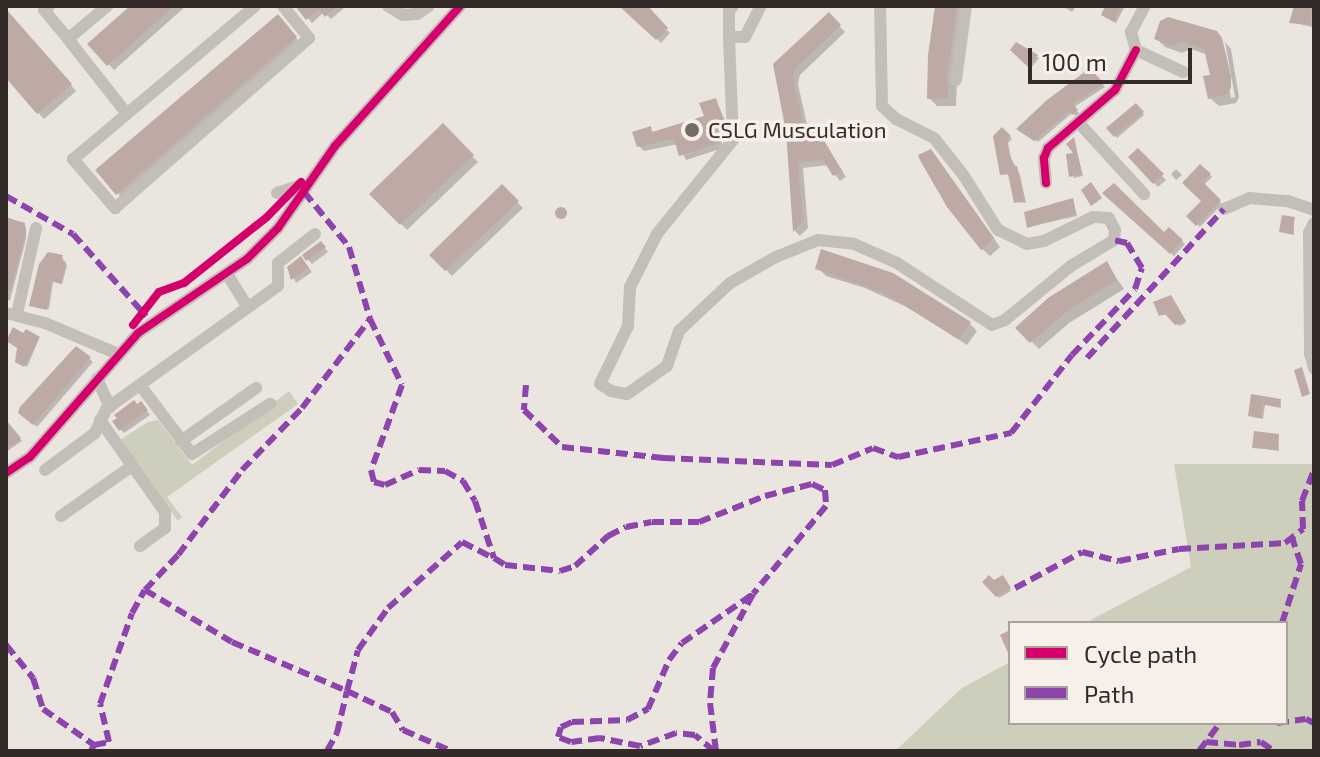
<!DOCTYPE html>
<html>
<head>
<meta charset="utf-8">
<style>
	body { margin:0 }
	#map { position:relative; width:1320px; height:757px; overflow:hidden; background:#ebe5e0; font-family:"Exo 2",sans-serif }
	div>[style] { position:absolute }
	.green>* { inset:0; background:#cdcfbc }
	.shadow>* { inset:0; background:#0003 }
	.building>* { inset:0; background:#bdaaa4 }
	.round { border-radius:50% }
	.minor>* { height:12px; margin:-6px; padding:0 6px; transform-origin:6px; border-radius:6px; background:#c4beb9 }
	.quiet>* { height:6px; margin-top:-3px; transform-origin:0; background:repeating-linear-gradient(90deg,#8e44ad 0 12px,transparent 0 18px) }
	.cycleway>* { height:8px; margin:-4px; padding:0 4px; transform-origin:4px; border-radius:4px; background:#d6006c }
	.dots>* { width:22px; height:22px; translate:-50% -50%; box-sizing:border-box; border:4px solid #f7f0e8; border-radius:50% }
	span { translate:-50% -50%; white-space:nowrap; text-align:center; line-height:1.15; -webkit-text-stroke:7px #f7f0e8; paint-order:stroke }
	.poi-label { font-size:22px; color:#342b28 }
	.left { translate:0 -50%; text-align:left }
	.frame { position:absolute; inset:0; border:8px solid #342b28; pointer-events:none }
	.legend { position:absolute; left:1008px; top:621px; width:280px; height:104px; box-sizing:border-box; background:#f7f0e8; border:2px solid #a9a19b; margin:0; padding:10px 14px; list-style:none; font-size:24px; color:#342b28 }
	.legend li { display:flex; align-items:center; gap:16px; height:40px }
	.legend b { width:40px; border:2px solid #a9a19b }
	.scale { position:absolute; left:1028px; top:48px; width:164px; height:36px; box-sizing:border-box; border:4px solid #342b28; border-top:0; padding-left:10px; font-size:24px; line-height:28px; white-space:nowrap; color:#342b28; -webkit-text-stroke:6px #f7f0e8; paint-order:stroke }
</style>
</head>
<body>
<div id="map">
	<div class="green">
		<i style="clip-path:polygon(289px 391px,298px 404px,167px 497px,182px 517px,178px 521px,120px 440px,148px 422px,158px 420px,192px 465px)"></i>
		<i style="clip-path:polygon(1174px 464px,1314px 464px,1314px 751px,895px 751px,962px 688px,1010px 662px,1010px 723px,1286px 723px,1286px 623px,1085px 623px,1191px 567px)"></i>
	</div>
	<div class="shadow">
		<i style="clip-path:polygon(133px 6px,186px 6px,114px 70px,90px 44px)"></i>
		<i style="clip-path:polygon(297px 6px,343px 6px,344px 8px,331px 19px,324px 12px,312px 23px)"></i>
		<i style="clip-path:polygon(625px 6px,643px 6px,670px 33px,661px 43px)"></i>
		<i style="clip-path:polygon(939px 6px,968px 6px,958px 55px,956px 106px,937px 106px,929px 98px)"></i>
		<i style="clip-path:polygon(1063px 6px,1076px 6px,1072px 12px)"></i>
		<i style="clip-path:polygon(1108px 6px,1125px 6px,1116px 23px,1105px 17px)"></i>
		<i style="clip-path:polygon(1296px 6px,1314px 6px,1312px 27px,1291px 22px)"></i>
		<i style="clip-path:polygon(6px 11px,76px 91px,44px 119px,6px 76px)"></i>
		<i style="clip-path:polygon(829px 14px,845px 32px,800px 75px,798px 84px,808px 129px,814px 128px,820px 134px,846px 177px,840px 181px,828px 165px,803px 168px,808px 228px,800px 236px,795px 231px,788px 132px,775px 64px)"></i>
		<i style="clip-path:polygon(283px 22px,301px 44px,123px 199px,98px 171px)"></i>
		<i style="clip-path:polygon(1156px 38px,1221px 38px,1231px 98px,1235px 97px,1225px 42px,1231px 49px,1239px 97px,1236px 103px,1219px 106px,1210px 98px,1212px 76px,1208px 55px,1191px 49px,1182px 53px,1165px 47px)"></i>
		<i style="clip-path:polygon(1017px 45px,1039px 58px,1031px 68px,1013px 50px)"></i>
		<i style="clip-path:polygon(1090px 71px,1105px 87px,1074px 107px,1079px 113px,1076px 116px,1072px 113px,1038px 142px,1020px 131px)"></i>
		<i style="clip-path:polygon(716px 100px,728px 127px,728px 134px,720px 136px,723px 148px,686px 160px,678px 144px,644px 151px,639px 146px,650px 129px,655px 134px,706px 118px)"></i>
		<i style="clip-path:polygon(1136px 106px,1144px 115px,1117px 138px,1109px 128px)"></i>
		<i style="clip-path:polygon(443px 126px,478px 162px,407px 230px,372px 194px)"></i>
		<i style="clip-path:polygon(1002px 130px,1012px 139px,1008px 143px,1011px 158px,1020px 175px,1026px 203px,1016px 202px,1010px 175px,1002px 174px)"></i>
		<i style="clip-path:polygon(1074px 140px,1083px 176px,1073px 178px,1077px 154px)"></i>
		<i style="clip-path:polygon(1138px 150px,1166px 180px,1158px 187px,1131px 157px)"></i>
		<i style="clip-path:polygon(931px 151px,1000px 247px,990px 256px,982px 249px)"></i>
		<i style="clip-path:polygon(1200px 166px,1212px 177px,1203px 186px,1222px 204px,1200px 227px,1189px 216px,1203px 201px)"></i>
		<i style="clip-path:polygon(1176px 169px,1182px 175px,1176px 180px,1171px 174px)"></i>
		<i style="clip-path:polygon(502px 187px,523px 208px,452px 276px,432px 255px)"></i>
		<i style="clip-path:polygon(1105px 193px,1164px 235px,1169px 230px,1185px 244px,1174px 256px)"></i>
		<i style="clip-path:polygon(1073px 200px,1077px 216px,1028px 227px,1055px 208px,1054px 203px)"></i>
		<i style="clip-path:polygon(560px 210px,566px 213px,565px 218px,558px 214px)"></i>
		<i style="clip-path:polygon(6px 216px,26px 227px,26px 239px,10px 300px,6px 301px)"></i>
		<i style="clip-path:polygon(1294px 219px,1294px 235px,1284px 233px,1281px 231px)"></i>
		<i style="clip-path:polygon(321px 243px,328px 252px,312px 264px,305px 256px)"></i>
		<i style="clip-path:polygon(62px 257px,67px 266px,62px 284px,53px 282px,49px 309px,32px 305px)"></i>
		<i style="clip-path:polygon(305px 263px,312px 272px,296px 283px,289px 268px)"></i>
		<i style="clip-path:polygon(1107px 264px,1124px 289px,1069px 323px,1039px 349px,1018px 328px)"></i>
		<i style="clip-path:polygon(818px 268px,970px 324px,977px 331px,967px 345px,911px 309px,865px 288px,826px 276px)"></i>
		<i style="clip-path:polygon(1171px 298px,1186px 323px,1179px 326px,1169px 315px,1161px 315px)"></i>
		<i style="clip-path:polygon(39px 339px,27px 367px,17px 361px)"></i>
		<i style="clip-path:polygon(78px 349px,93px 362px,37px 427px,21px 412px)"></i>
		<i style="clip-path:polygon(1253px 396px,1280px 401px,1281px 408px,1265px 405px,1263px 419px,1252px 417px)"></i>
		<i style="clip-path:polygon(145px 408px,150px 415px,124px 433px,120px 429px)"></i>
		<i style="clip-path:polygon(10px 428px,22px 441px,6px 452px,6px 432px)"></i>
		<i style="clip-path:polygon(1278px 436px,1279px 451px,1254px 447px)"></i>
		<i style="clip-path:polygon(1005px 579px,1011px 591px,999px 598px,985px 582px)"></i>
	</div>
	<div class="building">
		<i style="clip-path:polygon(130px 6px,174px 6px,107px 66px,87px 44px)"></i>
		<i style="clip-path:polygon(295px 6px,338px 6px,325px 17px,319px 9px,306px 20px)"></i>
		<i style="clip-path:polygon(619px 6px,648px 6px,668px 28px,656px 40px)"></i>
		<i style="clip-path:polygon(935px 6px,957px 6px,947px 79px,949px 98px,927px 99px,928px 55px)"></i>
		<i style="clip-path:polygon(1105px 6px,1121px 6px,1114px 22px,1101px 15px)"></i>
		<i style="clip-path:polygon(1294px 6px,1312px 6px,1310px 25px,1289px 23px)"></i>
		<i style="clip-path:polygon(6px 9px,72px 84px,37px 114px,6px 78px)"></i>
		<i style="clip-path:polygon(829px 12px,841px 25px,795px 69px,793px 77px,804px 128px,815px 126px,842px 171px,833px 176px,823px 160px,798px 162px,803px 221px,793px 232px,786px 132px,773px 64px)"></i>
		<i style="clip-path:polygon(278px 14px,297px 37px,116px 195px,95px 170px)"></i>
		<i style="clip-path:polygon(1168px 17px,1217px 31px,1222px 38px,1231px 76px,1231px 88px,1227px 94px,1208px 99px,1203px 76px,1210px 75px,1204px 49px,1181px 41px,1172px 46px,1154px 39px,1160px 21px)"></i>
		<i style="clip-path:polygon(1016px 42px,1038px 55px,1028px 67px,1010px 50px)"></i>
		<i style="clip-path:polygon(1090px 68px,1104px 84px,1073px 104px,1078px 110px,1072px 115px,1069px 111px,1034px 141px,1016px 129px,1047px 100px)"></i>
		<i style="clip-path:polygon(716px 98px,723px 120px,724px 129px,716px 131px,719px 143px,679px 156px,674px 139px,637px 147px,632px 132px,651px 126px,652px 132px,704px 116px,699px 103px)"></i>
		<i style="clip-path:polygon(1136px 103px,1144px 112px,1114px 137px,1106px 128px)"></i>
		<i style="clip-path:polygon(443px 123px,474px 155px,400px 225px,369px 194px)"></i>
		<i style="clip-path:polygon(1002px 127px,1011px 136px,1007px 140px,1009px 154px,1014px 166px,1017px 166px,1025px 201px,1014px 203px,1008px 174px,1000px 175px,993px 136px)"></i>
		<i style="clip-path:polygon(1074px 137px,1082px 174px,1069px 177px,1066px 154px,1073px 153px,1066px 144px)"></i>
		<i style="clip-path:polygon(1138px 148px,1164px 174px,1153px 184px,1128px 157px)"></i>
		<i style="clip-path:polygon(931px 149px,994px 238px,981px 250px,947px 207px,920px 160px,918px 155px)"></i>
		<i style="clip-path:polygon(1200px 164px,1211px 174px,1203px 182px,1221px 200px,1196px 226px,1186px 216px,1201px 201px,1182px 183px)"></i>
		<i style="clip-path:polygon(1091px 182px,1102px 198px,1091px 206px,1081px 190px)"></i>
		<i style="clip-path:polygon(1114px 183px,1164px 232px,1169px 227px,1183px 240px,1170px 254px,1102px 193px)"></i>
		<i style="clip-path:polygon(502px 184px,519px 201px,445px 271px,429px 255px)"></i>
		<i style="clip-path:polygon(1073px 198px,1076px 214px,1027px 228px,1024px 212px)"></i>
		<i class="round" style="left:555px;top:207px;width:12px;height:12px"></i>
		<i style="clip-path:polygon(1282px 215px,1295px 217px,1292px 234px,1279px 232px)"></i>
		<i style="clip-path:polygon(8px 218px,25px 223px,25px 236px,10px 290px,6px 289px)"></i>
		<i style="clip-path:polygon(321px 241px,326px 247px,306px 261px,302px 255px)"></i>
		<i style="clip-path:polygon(821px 249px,893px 273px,971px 322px,958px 339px,884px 293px,815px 269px)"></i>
		<i style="clip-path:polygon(48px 252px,63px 255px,61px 261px,66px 262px,61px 284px,52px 281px,47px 310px,29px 306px,39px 264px)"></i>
		<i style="clip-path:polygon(301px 256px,309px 268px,291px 280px,287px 267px)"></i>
		<i style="clip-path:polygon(1107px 261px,1117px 280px,1069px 310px,1030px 343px,1015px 328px,1048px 298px)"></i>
		<i style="clip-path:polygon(1171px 295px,1186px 321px,1175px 325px,1165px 314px,1159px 316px,1153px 302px)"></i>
		<i style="clip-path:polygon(13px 327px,23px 333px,26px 329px,40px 337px,24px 367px,15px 362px,17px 348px,6px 341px)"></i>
		<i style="clip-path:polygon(76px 346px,91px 357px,33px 425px,18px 413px,20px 407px)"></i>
		<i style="clip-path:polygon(1302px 367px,1310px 394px,1302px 397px,1294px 370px)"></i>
		<i style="clip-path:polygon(1251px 394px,1281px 399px,1280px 407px,1263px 404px,1261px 418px,1248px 416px)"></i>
		<i style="clip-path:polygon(134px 400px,137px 404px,141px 401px,148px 410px,119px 431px,112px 421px,117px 418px,114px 415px)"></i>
		<i style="clip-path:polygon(6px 420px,21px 438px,10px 447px,6px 442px)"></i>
		<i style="clip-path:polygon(1254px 431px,1279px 434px,1278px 450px,1252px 448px)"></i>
		<i style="clip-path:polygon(989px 575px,994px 580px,1003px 575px,1011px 588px,996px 597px,982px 582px)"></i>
		<i style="clip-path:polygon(1008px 631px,1010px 636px,1010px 657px,1000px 635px)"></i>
	</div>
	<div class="minor">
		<i style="left:49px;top:6px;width:6px;rotate:141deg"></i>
		<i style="left:44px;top:10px;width:38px;rotate:50deg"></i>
		<i style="left:68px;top:39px;width:51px;rotate:-40.2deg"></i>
		<i style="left:255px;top:6px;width:238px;rotate:139.9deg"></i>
		<i style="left:73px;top:159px;width:65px;rotate:49.4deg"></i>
		<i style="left:115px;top:208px;width:258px;rotate:-41.2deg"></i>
		<i style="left:309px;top:38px;width:41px;rotate:-129.1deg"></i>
		<i style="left:388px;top:6px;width:17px;rotate:31deg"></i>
		<i style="left:403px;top:15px;width:14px;rotate:-4deg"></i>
		<i style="left:417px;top:14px;width:14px;rotate:-34deg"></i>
		<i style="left:733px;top:6px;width:6px;rotate:129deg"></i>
		<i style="left:729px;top:11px;width:26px;rotate:90deg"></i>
		<i style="left:729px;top:37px;width:16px"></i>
		<i style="left:745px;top:37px;width:35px;rotate:-63deg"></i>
		<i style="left:729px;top:37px;width:103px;rotate:87.8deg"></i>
		<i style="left:733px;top:140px;width:121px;rotate:129deg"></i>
		<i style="left:657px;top:234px;width:59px;rotate:117deg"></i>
		<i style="left:630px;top:287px;width:39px;rotate:93deg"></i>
		<i style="left:628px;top:326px;width:64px;rotate:115.8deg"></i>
		<i style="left:600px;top:384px;width:13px;rotate:32deg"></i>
		<i style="left:611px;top:391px;width:16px;rotate:11deg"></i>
		<i style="left:627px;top:394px;width:49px;rotate:-35deg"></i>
		<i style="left:667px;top:366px;width:37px;rotate:-71deg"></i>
		<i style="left:679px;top:331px;width:70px;rotate:-43.3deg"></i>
		<i style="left:730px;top:283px;width:53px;rotate:-29.5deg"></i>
		<i style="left:776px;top:257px;width:45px;rotate:-22deg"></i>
		<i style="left:818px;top:240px;width:36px;rotate:6deg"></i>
		<i style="left:854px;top:244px;width:47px;rotate:23.8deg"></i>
		<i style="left:897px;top:263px;width:113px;rotate:33.1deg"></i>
		<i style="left:992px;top:325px;width:14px;rotate:-21deg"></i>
		<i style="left:1005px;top:320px;width:85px;rotate:-39.3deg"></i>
		<i style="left:1071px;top:266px;width:50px;rotate:-31.2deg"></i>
		<i style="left:1114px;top:240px;width:10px;rotate:-84deg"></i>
		<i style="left:1115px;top:230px;width:13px;rotate:-117deg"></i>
		<i style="left:1109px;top:218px;width:16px;rotate:-176deg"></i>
		<i style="left:1093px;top:217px;width:55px;rotate:153.9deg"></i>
		<i style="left:1044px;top:241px;width:17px;rotate:170deg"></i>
		<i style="left:1027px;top:244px;width:32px;rotate:-154deg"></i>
		<i style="left:998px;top:230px;width:64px;rotate:-122.2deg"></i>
		<i style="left:964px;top:176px;width:48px;rotate:-128.3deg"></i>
		<i style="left:934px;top:138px;width:42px;rotate:-153.4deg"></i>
		<i style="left:896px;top:119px;width:19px;rotate:-137deg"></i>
		<i style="left:882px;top:106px;width:100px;rotate:-91.1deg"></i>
		<i style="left:68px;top:39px;width:95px;rotate:51.8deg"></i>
		<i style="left:1136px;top:50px;width:52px;rotate:25.1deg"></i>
		<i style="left:1136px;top:50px;width:19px;rotate:-106deg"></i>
		<i style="left:1131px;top:32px;width:30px;rotate:-62deg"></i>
		<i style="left:956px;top:80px;width:75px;rotate:-82.3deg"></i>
		<i style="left:1078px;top:122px;width:98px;rotate:47.5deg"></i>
		<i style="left:1046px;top:183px;width:25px;rotate:-95deg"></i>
		<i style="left:1044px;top:158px;width:11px;rotate:-68deg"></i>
		<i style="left:1048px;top:148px;width:89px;rotate:-40.9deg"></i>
		<i style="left:1115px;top:90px;width:45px;rotate:-62.3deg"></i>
		<i style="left:277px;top:193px;width:22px;rotate:-18deg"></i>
		<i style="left:298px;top:186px;width:8px;rotate:45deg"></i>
		<i style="left:1224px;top:209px;width:28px;rotate:-23deg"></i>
		<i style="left:1250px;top:198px;width:38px;rotate:5deg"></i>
		<i style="left:1288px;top:201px;width:28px;rotate:19deg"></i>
		<i style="left:1314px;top:223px;width:11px;rotate:117deg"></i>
		<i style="left:1309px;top:233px;width:121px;rotate:89.5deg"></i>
		<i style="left:1310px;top:354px;width:15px;rotate:74deg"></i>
		<i style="left:227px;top:274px;width:39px;rotate:58deg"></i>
		<i style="left:6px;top:313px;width:40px;rotate:14.4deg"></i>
		<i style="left:45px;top:323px;width:79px;rotate:23deg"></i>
		<i style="left:17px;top:314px;width:88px;rotate:-77.5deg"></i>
		<i style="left:97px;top:379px;width:31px;rotate:65deg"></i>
		<i style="left:140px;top:385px;width:86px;rotate:53deg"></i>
		<i style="left:192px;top:454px;width:93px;rotate:-32.7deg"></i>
		<i style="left:100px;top:420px;width:113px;rotate:54.8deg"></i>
		<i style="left:165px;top:512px;width:16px;rotate:90deg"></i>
		<i style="left:165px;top:528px;width:31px;rotate:144deg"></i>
		<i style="left:181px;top:441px;width:92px;rotate:-35.2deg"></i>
		<i style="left:45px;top:470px;width:62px;rotate:-36.5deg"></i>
		<i style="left:95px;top:433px;width:26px;rotate:-65deg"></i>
		<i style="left:106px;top:409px;width:211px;rotate:-35.6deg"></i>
		<i style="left:278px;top:286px;width:23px;rotate:-90deg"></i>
		<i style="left:278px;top:263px;width:47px;rotate:-38.1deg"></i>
		<i style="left:6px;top:473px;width:29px;rotate:-34deg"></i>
		<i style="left:30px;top:457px;width:164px;rotate:-48.9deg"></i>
		<i style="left:138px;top:333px;width:132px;rotate:-34.2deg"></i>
		<i style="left:247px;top:259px;width:44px;rotate:-45deg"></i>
		<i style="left:278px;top:228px;width:100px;rotate:-55.2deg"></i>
		<i style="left:335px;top:146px;width:188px;rotate:-48.2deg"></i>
		<i style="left:61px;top:516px;width:87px;rotate:-35.2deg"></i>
	</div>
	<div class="quiet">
		<i style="left:304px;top:192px;width:71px;rotate:50.7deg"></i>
		<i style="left:349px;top:247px;width:75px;rotate:73.7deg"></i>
		<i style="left:370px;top:319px;width:73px;rotate:64.1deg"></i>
		<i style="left:402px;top:385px;width:90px;rotate:110deg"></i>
		<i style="left:371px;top:470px;width:12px;rotate:76deg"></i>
		<i style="left:374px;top:482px;width:11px;rotate:15deg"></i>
		<i style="left:385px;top:485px;width:37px;rotate:-24deg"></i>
		<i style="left:419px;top:470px;width:26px;rotate:2deg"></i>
		<i style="left:445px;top:471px;width:21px;rotate:29deg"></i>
		<i style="left:463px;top:481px;width:23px;rotate:59deg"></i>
		<i style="left:475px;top:501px;width:60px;rotate:71.6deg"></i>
		<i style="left:494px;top:558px;width:13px;rotate:32deg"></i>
		<i style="left:505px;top:565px;width:55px;rotate:6.2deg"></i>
		<i style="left:560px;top:571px;width:16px;rotate:-18deg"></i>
		<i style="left:575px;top:566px;width:45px;rotate:-42.3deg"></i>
		<i style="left:608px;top:536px;width:20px;rotate:-27deg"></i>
		<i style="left:626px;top:527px;width:26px;rotate:-11deg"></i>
		<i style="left:652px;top:522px;width:47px"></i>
		<i style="left:699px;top:522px;width:71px;rotate:-21.5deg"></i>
		<i style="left:765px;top:496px;width:49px;rotate:-14.3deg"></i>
		<i style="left:812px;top:484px;width:14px;rotate:25deg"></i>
		<i style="left:825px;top:490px;width:16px;rotate:86deg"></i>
		<i style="left:826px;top:506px;width:114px;rotate:129.7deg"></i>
		<i style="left:753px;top:594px;width:84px;rotate:118.4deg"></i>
		<i style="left:713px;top:668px;width:35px;rotate:95deg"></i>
		<i style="left:710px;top:703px;width:48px;rotate:82.9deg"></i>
		<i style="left:6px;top:196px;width:77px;rotate:29.6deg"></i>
		<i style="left:73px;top:234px;width:110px;rotate:48.3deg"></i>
		<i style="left:1087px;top:358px;width:202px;rotate:-47.4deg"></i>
		<i style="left:526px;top:385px;width:25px;rotate:95deg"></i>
		<i style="left:524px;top:410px;width:53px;rotate:44.2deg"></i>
		<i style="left:562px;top:447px;width:102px;rotate:6.2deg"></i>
		<i style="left:663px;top:458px;width:169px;rotate:2.4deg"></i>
		<i style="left:832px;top:465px;width:44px;rotate:-22.5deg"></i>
		<i style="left:873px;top:448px;width:27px;rotate:20deg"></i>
		<i style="left:898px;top:457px;width:116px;rotate:-12deg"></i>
		<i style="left:1011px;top:433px;width:99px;rotate:-52deg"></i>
		<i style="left:1072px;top:355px;width:91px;rotate:-46.3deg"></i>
		<i style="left:1135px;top:289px;width:22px;rotate:-72deg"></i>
		<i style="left:1142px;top:268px;width:29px;rotate:-121deg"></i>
		<i style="left:1127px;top:243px;width:13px;rotate:-167deg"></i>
		<i style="left:1015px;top:588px;width:76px;rotate:-28.2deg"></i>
		<i style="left:1082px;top:552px;width:38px;rotate:14deg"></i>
		<i style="left:1119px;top:561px;width:61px;rotate:-11.3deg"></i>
		<i style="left:1179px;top:549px;width:106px;rotate:-3.2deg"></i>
		<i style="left:1285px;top:543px;width:23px;rotate:-38deg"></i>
		<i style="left:1303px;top:529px;width:28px;rotate:-92deg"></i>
		<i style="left:1302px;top:501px;width:34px;rotate:-69deg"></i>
		<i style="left:145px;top:590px;width:101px;rotate:30.9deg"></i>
		<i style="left:232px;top:642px;width:125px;rotate:23.1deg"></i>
		<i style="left:347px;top:691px;width:42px;rotate:-75deg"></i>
		<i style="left:358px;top:650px;width:52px;rotate:-54.5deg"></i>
		<i style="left:388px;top:608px;width:99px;rotate:-41.7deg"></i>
		<i style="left:462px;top:542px;width:36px;rotate:27deg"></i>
		<i style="left:1282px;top:623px;width:62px;rotate:-72.1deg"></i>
		<i style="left:1301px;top:564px;width:28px;rotate:-109deg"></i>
		<i style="left:6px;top:645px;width:43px;rotate:50.7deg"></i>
		<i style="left:33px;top:678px;width:33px;rotate:72deg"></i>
		<i style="left:43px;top:709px;width:62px;rotate:35.2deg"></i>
		<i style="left:94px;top:745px;width:7px;rotate:117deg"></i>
		<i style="left:1277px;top:723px;width:29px;rotate:-8deg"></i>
		<i style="left:1306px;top:719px;width:9px;rotate:27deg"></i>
		<i style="left:1206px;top:742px;width:33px;rotate:5deg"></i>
		<i style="left:1239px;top:745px;width:22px;rotate:-8deg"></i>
		<i style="left:1261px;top:742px;width:16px;rotate:35deg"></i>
		<i style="left:94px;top:745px;width:15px;rotate:-11deg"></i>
		<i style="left:109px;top:742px;width:39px;rotate:-103deg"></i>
		<i style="left:100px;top:704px;width:96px;rotate:-70.6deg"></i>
		<i style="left:132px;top:613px;width:26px;rotate:-61deg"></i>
		<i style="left:145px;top:590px;width:48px;rotate:-46.7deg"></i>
		<i style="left:178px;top:555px;width:106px;rotate:-53deg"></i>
		<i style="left:242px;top:470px;width:86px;rotate:-45.9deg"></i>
		<i style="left:302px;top:408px;width:112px;rotate:-52.6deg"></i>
		<i style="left:327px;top:751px;width:21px;rotate:-61deg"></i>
		<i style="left:337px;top:733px;width:43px;rotate:-76.6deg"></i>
		<i style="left:347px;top:691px;width:50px;rotate:25deg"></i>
		<i style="left:392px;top:712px;width:21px;rotate:59deg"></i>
		<i style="left:403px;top:730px;width:52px;rotate:23.6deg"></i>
		<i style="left:714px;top:751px;width:25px;rotate:-140deg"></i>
		<i style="left:695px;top:735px;width:19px;rotate:-174deg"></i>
		<i style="left:676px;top:733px;width:38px;rotate:160deg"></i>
		<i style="left:640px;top:746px;width:41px;rotate:-168.7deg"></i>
		<i style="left:600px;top:738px;width:29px;rotate:172deg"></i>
		<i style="left:571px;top:742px;width:14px;rotate:-159deg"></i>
		<i style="left:558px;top:737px;width:10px;rotate:-73deg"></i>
		<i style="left:561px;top:727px;width:12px;rotate:-24deg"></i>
		<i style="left:572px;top:722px;width:55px;rotate:-2.1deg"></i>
		<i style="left:627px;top:720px;width:24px;rotate:-28deg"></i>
		<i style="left:648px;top:709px;width:53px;rotate:-66.8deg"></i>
		<i style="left:669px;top:660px;width:21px;rotate:-53deg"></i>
		<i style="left:682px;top:643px;width:86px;rotate:-34.6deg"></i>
		<i style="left:1199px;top:751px;width:35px;rotate:-53deg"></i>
	</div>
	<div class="cycleway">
		<i style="left:1046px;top:183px;width:25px;rotate:-95deg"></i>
		<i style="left:1044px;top:158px;width:11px;rotate:-68deg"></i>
		<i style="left:1048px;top:148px;width:89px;rotate:-40.9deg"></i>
		<i style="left:1115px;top:90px;width:45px;rotate:-62.3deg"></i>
		<i style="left:133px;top:325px;width:42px;rotate:-51.8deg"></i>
		<i style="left:159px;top:292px;width:27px;rotate:-20deg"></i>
		<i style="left:184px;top:283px;width:106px;rotate:-38.5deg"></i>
		<i style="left:267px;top:217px;width:49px;rotate:-45.8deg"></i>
		<i style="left:6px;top:473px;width:29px;rotate:-34deg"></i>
		<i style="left:30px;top:457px;width:164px;rotate:-48.9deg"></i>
		<i style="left:138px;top:333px;width:132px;rotate:-34.2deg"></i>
		<i style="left:247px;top:259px;width:44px;rotate:-45deg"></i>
		<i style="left:278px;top:228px;width:100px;rotate:-55.2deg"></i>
		<i style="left:335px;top:146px;width:188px;rotate:-48.2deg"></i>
	</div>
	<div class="dots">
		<i style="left:692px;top:130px;background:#746c68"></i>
	</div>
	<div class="poi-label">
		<span class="left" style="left:708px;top:130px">CSLG Musculation</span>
	</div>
	<div class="frame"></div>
	<ul class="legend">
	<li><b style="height:10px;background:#d6006c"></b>Cycle path</li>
	<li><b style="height:10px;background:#8e44ad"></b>Path</li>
	</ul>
	<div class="scale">100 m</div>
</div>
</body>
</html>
